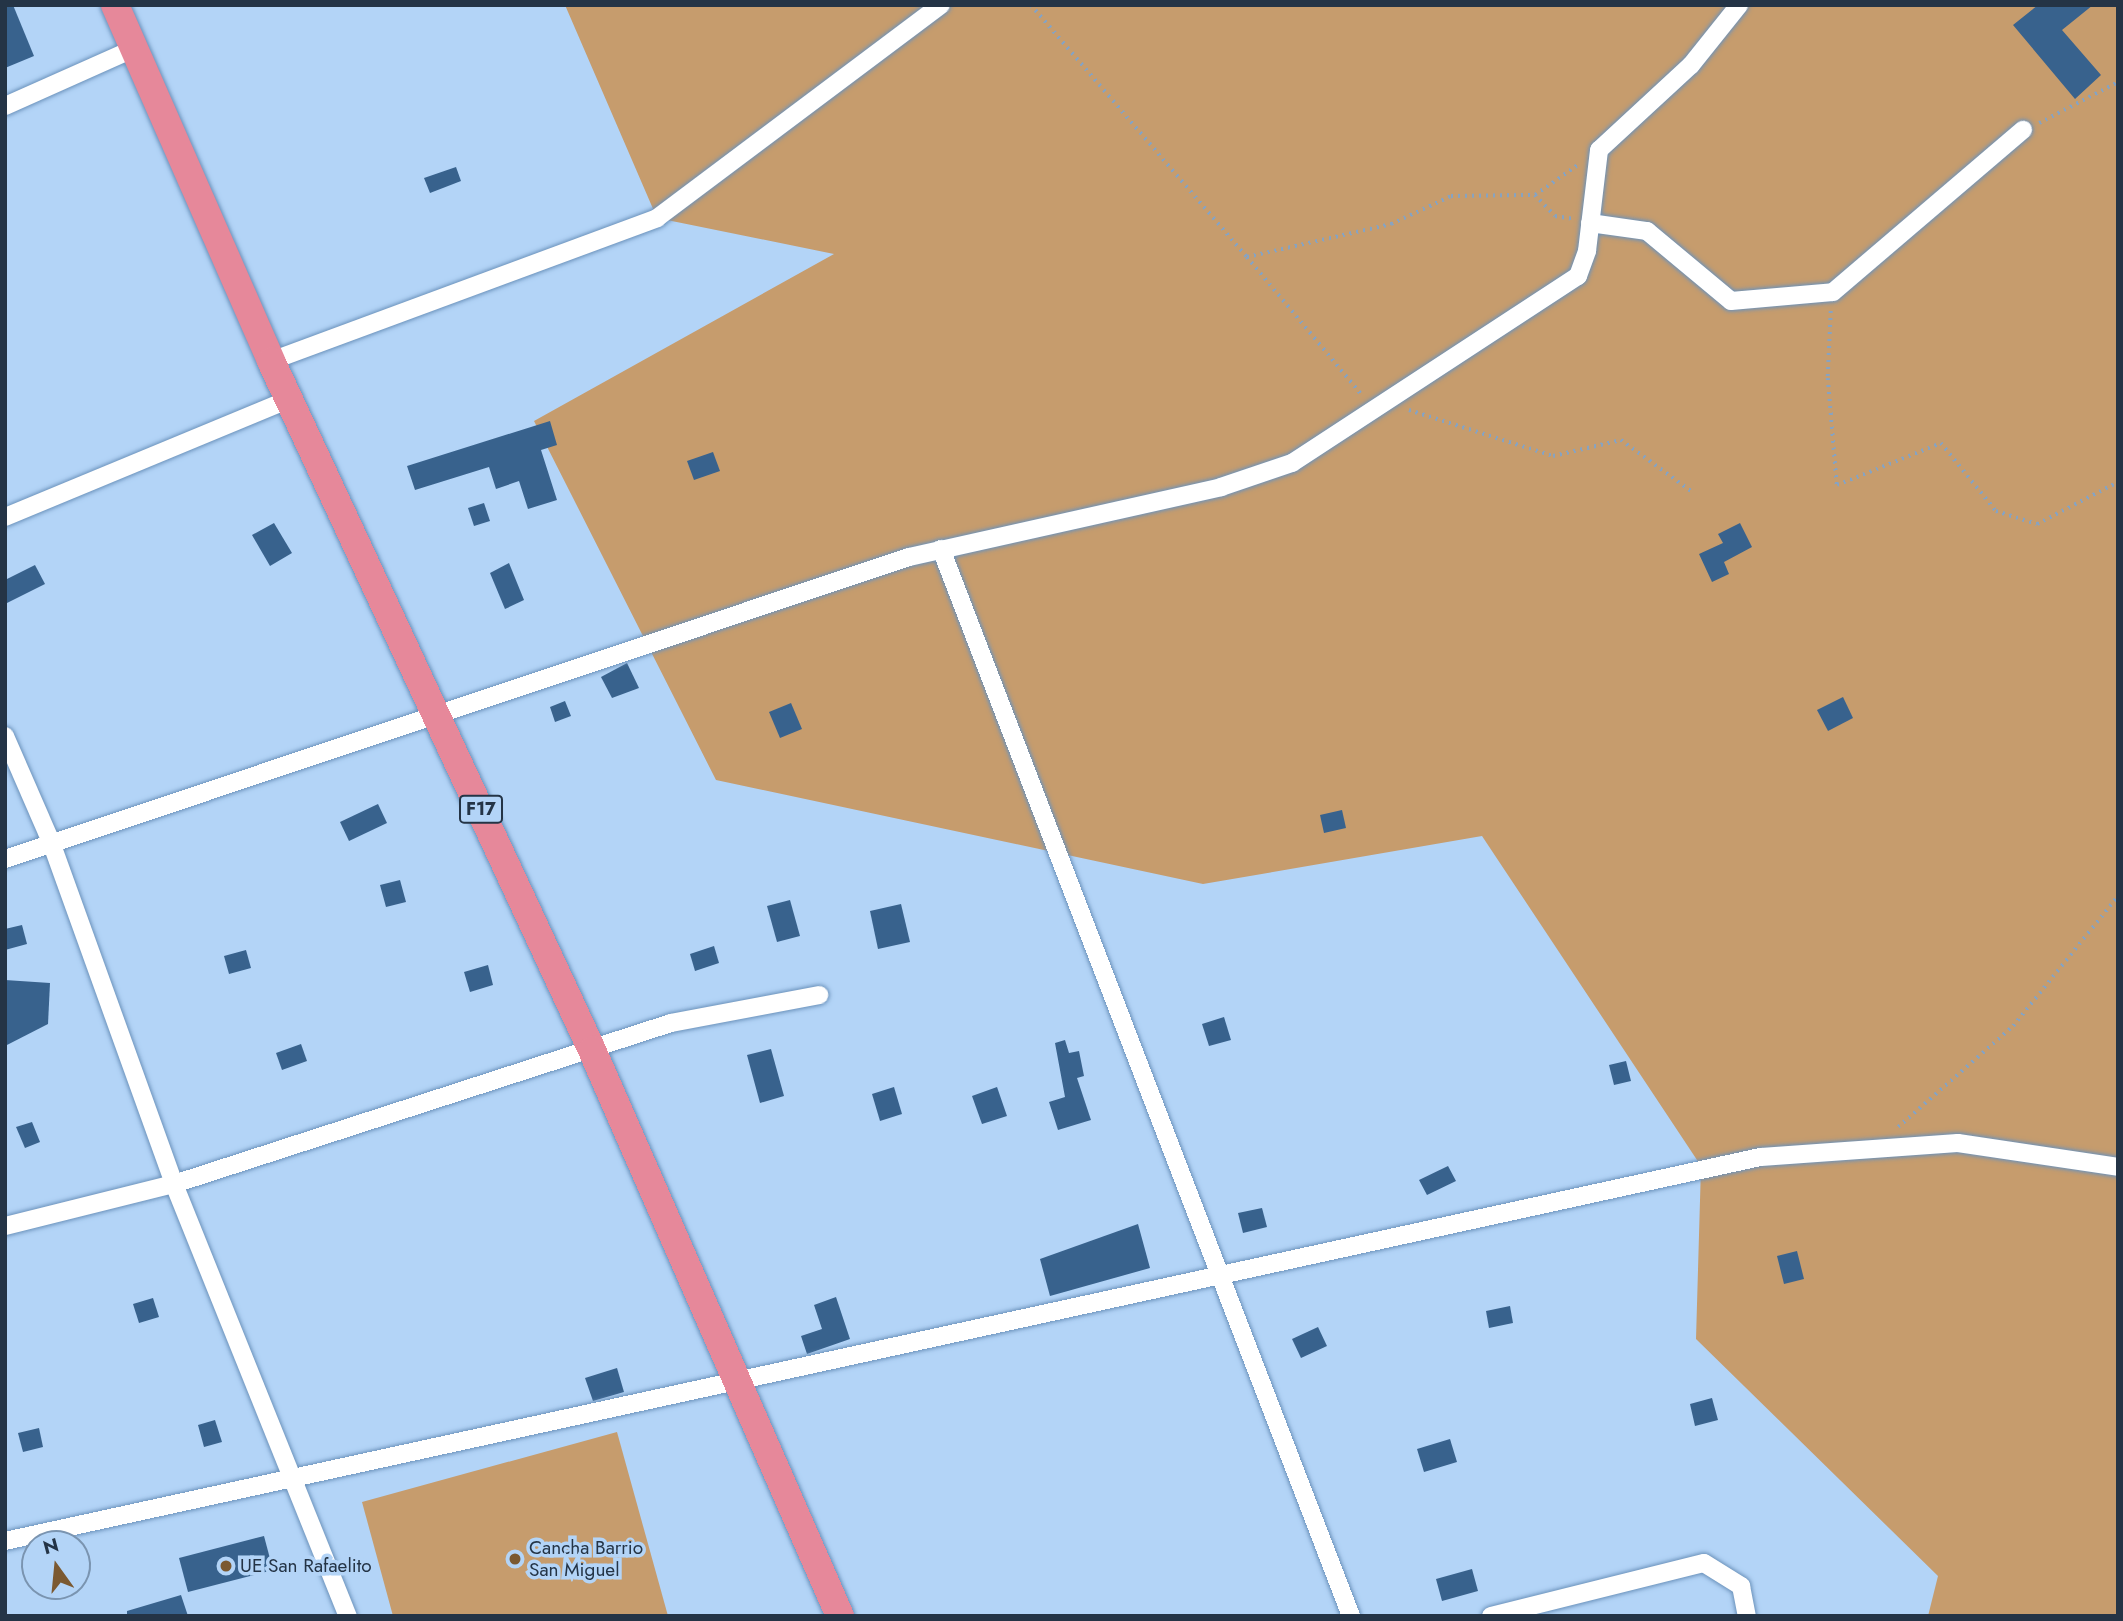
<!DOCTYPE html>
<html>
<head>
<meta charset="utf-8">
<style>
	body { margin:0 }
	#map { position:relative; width:2123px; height:1621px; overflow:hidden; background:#b3d4f7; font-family:Jost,sans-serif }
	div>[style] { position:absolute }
	.green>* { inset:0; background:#c69c6d }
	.building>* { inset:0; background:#38628d }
	.path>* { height:3.5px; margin-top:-1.75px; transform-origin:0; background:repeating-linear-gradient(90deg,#87a3c1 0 2px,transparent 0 7px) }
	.roads { filter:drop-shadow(0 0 2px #6b92bb) drop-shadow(0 0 2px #6b92bb) }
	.minor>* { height:18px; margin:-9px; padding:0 9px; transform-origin:9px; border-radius:9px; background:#fff }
	.trunk>* { height:28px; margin:-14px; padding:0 14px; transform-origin:14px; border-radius:14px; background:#e6889a }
	.dots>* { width:19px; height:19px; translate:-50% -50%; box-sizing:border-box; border:4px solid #b3d4f7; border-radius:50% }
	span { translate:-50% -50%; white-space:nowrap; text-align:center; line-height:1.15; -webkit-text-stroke:7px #b3d4f7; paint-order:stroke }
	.shield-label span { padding:2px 5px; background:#b3d4f7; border:2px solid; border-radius:5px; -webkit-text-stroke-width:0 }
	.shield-label { font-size:18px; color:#243446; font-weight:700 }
	.poi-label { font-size:19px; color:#243446 }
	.left { translate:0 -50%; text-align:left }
	.frame { position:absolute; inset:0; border:7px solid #243446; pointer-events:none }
	.north { position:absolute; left:21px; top:1530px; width:70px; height:70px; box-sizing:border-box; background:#b3d4f7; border:2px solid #7a94b0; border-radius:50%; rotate:345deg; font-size:19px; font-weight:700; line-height:28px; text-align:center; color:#243446 }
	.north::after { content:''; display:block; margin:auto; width:24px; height:32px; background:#7b5931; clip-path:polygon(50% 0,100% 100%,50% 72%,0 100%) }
</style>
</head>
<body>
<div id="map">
	<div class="green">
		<i style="clip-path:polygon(565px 5px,2118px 5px,2118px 1616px,1928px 1616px,1938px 1576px,1696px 1339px,1701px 1166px,1482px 836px,1203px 884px,716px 780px,534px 421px,834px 254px,657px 218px)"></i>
		<i style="clip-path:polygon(617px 1432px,668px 1616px,393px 1616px,362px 1502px)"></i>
	</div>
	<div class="building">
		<i style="clip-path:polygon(5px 5px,13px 5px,34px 56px,5px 68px)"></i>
		<i style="clip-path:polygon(2038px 5px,2093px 5px,2062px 30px,2101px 75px,2075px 99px,2013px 25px)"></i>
		<i style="clip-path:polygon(456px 167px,461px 181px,430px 193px,424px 178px)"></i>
		<i style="clip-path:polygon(550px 421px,557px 445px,541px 450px,557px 500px,528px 509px,519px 481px,496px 489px,489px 467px,415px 490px,407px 466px)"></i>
		<i style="clip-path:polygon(713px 452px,720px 471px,694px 480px,687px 461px)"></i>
		<i style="clip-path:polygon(484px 503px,490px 521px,474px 526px,468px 508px)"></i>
		<i style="clip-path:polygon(274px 523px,292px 553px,270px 566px,252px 535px)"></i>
		<i style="clip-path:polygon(1740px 523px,1752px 547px,1724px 562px,1729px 574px,1712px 582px,1699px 554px,1723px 543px,1718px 534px)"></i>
		<i style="clip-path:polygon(509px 563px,524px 600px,505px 609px,490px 573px)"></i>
		<i style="clip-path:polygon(35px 565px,45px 584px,5px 604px,5px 580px)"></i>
		<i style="clip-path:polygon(627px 663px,639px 688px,612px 698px,601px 677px)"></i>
		<i style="clip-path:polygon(1843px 697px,1853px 718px,1828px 731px,1817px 710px)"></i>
		<i style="clip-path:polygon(565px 701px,571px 716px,555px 722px,550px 707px)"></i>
		<i style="clip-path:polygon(791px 703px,802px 729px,780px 738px,769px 712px)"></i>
		<i style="clip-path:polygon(378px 804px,387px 823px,349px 841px,340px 822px)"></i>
		<i style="clip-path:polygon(1342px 810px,1346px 828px,1324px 833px,1320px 815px)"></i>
		<i style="clip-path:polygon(400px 880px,406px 902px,386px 907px,380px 885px)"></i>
		<i style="clip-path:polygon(790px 900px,800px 936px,777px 942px,767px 906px)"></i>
		<i style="clip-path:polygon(901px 904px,910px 942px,878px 949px,870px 911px)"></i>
		<i style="clip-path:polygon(22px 925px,27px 944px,5px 950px,5px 929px)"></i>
		<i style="clip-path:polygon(714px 946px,719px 963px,695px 971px,690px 954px)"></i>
		<i style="clip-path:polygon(246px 950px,251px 968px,229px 974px,224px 956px)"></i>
		<i style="clip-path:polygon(488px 965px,493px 985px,470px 992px,464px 972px)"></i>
		<i style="clip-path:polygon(5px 980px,50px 983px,48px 1024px,5px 1046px)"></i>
		<i style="clip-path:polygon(1224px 1017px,1231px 1040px,1209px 1046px,1202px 1024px)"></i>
		<i style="clip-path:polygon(1065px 1040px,1069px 1053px,1079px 1051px,1084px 1076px,1077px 1078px,1091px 1120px,1058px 1130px,1049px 1102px,1065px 1097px,1055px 1043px)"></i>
		<i style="clip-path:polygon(301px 1044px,307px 1061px,282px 1070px,276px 1053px)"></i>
		<i style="clip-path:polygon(771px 1049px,784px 1096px,760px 1103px,747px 1055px)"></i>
		<i style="clip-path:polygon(1626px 1061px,1631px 1081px,1614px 1085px,1609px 1065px)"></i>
		<i style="clip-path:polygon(894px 1087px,902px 1114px,880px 1121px,872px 1094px)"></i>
		<i style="clip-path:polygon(997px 1087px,1007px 1116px,982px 1124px,972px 1096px)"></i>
		<i style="clip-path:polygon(32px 1122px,40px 1142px,25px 1148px,16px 1127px)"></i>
		<i style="clip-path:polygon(1448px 1166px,1456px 1181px,1427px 1195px,1419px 1180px)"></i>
		<i style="clip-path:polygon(1262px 1208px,1267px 1227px,1243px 1233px,1238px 1213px)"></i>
		<i style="clip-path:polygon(1138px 1224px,1150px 1268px,1050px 1296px,1040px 1259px)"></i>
		<i style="clip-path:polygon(1797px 1251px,1804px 1279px,1784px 1284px,1777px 1256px)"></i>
		<i style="clip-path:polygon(836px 1297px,850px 1339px,807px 1354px,801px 1336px,822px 1329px,814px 1305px)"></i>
		<i style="clip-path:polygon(153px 1298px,159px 1317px,139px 1323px,133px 1304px)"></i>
		<i style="clip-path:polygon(1510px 1306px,1513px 1323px,1489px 1328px,1486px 1311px)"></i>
		<i style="clip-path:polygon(1318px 1327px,1327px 1346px,1301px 1358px,1292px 1339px)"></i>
		<i style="clip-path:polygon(617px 1368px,624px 1392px,593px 1401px,585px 1378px)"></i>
		<i style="clip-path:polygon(1712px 1398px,1718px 1420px,1695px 1426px,1690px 1404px)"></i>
		<i style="clip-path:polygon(215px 1420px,222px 1442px,204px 1447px,198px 1425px)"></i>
		<i style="clip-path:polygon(39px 1428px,43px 1447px,23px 1452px,18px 1433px)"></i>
		<i style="clip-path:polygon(1450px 1439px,1457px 1462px,1424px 1472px,1417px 1449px)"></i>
		<i style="clip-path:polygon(264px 1536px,273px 1570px,188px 1592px,179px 1558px)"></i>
		<i style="clip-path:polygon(1472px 1569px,1478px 1591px,1442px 1601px,1436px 1579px)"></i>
		<i style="clip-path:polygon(181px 1595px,188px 1616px,127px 1616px,127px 1611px)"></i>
	</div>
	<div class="path">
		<i style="left:1031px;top:5px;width:332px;rotate:49.4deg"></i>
		<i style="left:1247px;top:257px;width:148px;rotate:-12.9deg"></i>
		<i style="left:1391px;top:224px;width:66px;rotate:-25deg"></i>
		<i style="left:1451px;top:196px;width:84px;rotate:-0.7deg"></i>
		<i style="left:1535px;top:195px;width:54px;rotate:-35.2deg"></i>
		<i style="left:2039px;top:123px;width:89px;rotate:-27.4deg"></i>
		<i style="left:1535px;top:195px;width:29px;rotate:46deg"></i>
		<i style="left:1555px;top:216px;width:18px;rotate:9deg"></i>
		<i style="left:1247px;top:257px;width:180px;rotate:50.2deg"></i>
		<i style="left:1831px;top:311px;width:67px;rotate:92.6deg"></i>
		<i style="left:1828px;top:378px;width:107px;rotate:85.2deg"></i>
		<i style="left:1837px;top:485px;width:112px;rotate:-22deg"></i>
		<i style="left:1941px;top:443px;width:87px;rotate:51deg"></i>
		<i style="left:1996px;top:511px;width:43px;rotate:17.6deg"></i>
		<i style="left:2037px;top:524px;width:91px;rotate:-27.4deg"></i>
		<i style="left:1409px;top:410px;width:151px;rotate:17.7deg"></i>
		<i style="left:1553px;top:456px;width:70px;rotate:-13.2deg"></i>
		<i style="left:1621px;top:440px;width:87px;rotate:36.1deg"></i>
		<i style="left:1898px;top:1127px;width:153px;rotate:-41.3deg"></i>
		<i style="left:2013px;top:1026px;width:167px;rotate:-51.1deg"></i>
	</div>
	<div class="roads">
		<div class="minor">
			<i style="left:5px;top:106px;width:140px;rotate:-24deg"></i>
			<i style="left:1590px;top:223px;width:58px;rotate:8deg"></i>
			<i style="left:1647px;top:231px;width:109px;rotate:39.8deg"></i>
			<i style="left:1731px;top:301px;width:102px;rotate:-5deg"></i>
			<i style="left:1833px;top:292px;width:250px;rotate:-40.5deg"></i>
			<i style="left:271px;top:361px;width:412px;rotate:-20.3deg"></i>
			<i style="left:657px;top:218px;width:355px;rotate:-36.9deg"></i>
			<i style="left:5px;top:517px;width:311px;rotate:-22.5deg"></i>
			<i style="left:941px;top:549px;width:1143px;rotate:68.98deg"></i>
			<i style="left:5px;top:736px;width:116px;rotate:66.5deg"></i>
			<i style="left:51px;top:842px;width:363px;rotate:70.2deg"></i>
			<i style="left:174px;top:1184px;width:466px;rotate:68.1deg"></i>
			<i style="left:5px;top:859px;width:953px;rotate:-18.47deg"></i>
			<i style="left:909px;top:557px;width:320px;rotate:-12.6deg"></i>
			<i style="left:1221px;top:487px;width:75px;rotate:-18.7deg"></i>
			<i style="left:1292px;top:463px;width:342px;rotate:-33.2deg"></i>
			<i style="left:1578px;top:276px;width:27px;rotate:-70deg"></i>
			<i style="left:1587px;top:251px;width:102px;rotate:-83.2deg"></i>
			<i style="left:1599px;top:150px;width:125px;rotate:-42.7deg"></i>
			<i style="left:1691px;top:65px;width:77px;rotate:-51.3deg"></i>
			<i style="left:5px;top:1226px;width:174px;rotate:-14deg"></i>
			<i style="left:174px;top:1184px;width:522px;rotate:-17.95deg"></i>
			<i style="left:671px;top:1023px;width:151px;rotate:-10.7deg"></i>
			<i style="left:5px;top:1541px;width:1797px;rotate:-12.34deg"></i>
			<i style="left:1761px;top:1157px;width:197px;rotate:-4.1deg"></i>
			<i style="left:1958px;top:1143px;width:162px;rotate:8.5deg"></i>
			<i style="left:1491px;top:1616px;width:219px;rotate:-14deg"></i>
			<i style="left:1704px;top:1563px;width:44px;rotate:31.9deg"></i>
			<i style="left:1741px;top:1586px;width:31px;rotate:79deg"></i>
		</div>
		<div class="trunk">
			<i style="left:115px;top:5px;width:389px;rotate:66.3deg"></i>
			<i style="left:271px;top:361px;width:760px;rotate:65.02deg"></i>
			<i style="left:592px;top:1050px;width:618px;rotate:66.34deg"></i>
		</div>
	</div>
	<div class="dots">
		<i style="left:515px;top:1559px;background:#7b5931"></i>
		<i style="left:226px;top:1566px;background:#7b5931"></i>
	</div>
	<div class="shield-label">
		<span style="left:481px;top:809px">F17</span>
	</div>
	<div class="poi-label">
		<span class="left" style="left:529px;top:1559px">Cancha Barrio<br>San Miguel</span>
		<span class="left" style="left:240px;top:1566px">UE San Rafaelito</span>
	</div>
	<div class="frame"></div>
	<div class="north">N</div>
</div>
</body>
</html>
